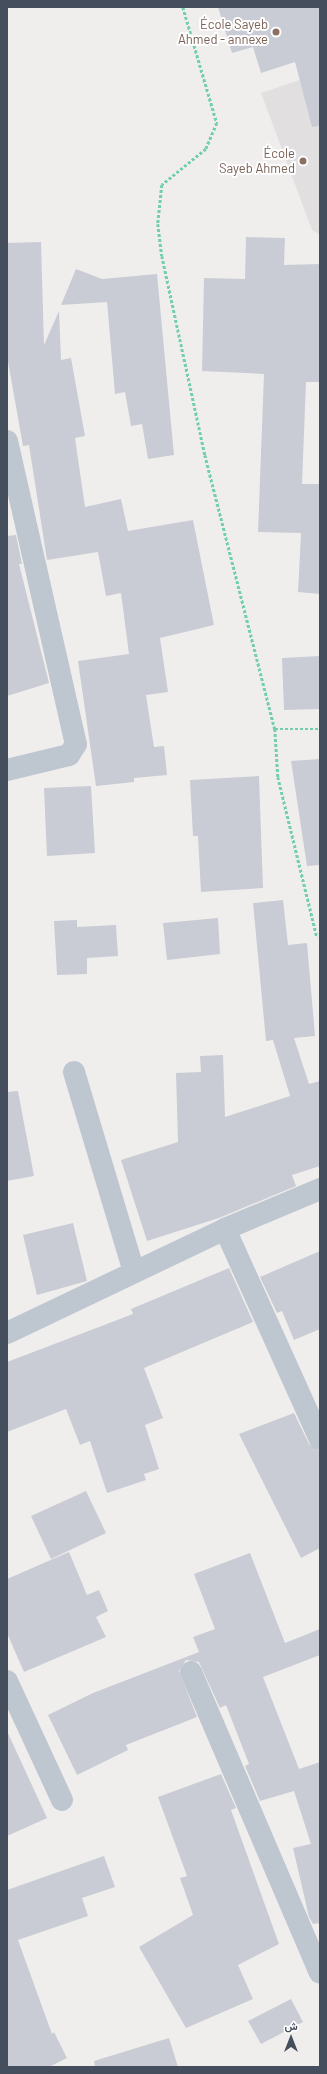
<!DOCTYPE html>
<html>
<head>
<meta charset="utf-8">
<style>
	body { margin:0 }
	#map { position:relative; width:327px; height:2074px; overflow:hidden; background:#f0eeed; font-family:Barlow,Vazirmatn,sans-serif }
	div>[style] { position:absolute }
	.education>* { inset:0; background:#e1dfdf }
	.building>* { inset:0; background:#c9ccd4 }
	.path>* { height:2.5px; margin-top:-1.25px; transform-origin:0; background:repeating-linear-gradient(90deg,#71ceae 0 3px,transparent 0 5px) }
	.minor>* { height:22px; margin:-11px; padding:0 11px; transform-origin:11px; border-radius:11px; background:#bec6d0 }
	.dots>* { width:11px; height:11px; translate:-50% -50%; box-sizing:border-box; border:2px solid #fff; border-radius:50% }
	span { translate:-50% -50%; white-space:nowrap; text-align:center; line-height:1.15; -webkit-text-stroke:4px #fff; paint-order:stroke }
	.education-label { font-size:13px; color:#785e54 }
	.right { translate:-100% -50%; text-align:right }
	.frame { position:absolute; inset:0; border:8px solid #454e5c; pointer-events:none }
	.north { position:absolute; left:271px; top:2018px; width:40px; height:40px; -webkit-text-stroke:3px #fff; paint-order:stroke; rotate:0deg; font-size:11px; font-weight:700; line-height:16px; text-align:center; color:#454e5c }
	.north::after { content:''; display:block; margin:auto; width:14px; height:18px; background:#454e5c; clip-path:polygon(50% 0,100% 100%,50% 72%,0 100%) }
</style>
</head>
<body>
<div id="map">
	<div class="education">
		<i style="clip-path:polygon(320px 73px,320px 235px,312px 230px,261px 93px)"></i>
	</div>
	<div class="building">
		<i style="clip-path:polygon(218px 7px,320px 7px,320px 126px,312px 127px,295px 62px,261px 73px,253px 47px,232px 53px)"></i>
		<i style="clip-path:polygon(246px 237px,285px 238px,284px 265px,320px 264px,320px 382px,306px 382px,302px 484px,320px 484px,320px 594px,298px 592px,301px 533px,258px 532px,264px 374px,202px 371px,204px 278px,245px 279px)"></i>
		<i style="clip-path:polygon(41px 242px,44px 345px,59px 311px,61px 360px,71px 358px,85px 436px,75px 438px,85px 507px,121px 499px,128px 531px,193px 520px,214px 625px,160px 638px,168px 692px,146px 695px,154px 747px,164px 746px,167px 775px,134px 778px,134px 782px,96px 786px,78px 661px,129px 654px,121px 593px,106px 596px,98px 552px,47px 560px,29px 445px,23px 446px,7px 356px,7px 243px)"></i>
		<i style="clip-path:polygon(76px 269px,102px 279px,157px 274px,174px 455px,148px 459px,142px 424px,131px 426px,125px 392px,115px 394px,107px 302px,61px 305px)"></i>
		<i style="clip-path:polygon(16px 535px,22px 564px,19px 564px,49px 683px,7px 696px,7px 536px)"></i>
		<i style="clip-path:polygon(320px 656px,320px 709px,284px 710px,282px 658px)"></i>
		<i style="clip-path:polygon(320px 759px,320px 865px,307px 866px,291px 761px)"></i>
		<i style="clip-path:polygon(259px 776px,263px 888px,201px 892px,198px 836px,193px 836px,190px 780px)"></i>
		<i style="clip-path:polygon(91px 786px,95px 853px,47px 856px,44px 788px)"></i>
		<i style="clip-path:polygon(283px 900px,288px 945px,307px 943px,315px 1036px,294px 1038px,309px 1084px,320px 1081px,320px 1166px,292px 1175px,296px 1186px,219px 1218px,147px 1241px,121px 1160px,178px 1142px,176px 1073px,201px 1072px,200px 1056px,223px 1055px,225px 1117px,290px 1096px,273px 1040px,266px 1041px,253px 903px)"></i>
		<i style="clip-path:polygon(218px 918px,220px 954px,167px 960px,163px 923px)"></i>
		<i style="clip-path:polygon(77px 920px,77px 927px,116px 925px,118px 956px,87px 958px,87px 974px,57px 975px,54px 921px)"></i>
		<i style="clip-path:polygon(18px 1091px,34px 1176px,7px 1181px,7px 1092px)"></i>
		<i style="clip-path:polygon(73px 1223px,87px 1281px,37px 1295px,23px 1235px)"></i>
		<i style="clip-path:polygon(320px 1251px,320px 1329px,294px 1340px,282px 1311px,277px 1313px,260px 1277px)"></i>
		<i style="clip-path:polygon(229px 1268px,253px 1322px,144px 1368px,163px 1418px,145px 1425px,159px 1469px,144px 1474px,146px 1480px,107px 1493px,90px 1441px,80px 1445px,66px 1409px,7px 1432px,7px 1362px,133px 1314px,131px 1309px)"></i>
		<i style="clip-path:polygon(294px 1413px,309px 1444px,320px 1451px,320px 1548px,301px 1558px,239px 1434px)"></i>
		<i style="clip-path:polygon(86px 1491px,106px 1533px,51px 1559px,31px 1516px)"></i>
		<i style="clip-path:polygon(69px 1552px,87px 1595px,99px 1590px,108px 1611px,96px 1617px,106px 1637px,24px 1672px,7px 1633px,7px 1579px)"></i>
		<i style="clip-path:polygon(250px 1553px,285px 1643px,320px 1629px,320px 1655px,263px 1677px,299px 1769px,320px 1762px,320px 1923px,313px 1924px,309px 1917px,293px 1848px,311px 1844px,294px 1791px,260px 1801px,245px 1766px,249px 1764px,226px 1705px,220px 1708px,199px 1662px,186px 1660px,179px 1671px,197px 1717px,126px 1745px,128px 1750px,77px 1775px,48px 1715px,93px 1693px,199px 1652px,193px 1637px,215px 1629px,194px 1574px)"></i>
		<i style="clip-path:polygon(7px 1731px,47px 1818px,7px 1836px)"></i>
		<i style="clip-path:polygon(221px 1774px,236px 1808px,231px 1810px,279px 1944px,238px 1965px,253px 1999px,186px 2028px,139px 1947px,193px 1915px,180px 1878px,187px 1876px,158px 1797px)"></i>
		<i style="clip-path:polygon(104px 1856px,115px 1887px,82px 1898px,88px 1916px,18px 1940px,52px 2034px,54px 2032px,67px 2058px,49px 2067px,7px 2067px,7px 1890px)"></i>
		<i style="clip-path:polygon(291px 1999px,303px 2022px,261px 2044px,248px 2021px)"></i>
		<i style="clip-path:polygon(169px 2038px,178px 2067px,95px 2067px,94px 2061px)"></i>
	</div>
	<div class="path">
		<i style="left:183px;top:7px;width:121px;rotate:73.7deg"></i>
		<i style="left:217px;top:123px;width:28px;rotate:113deg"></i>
		<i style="left:206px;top:149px;width:57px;rotate:140.7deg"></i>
		<i style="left:162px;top:185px;width:39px;rotate:96deg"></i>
		<i style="left:158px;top:224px;width:32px;rotate:83deg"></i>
		<i style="left:162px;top:256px;width:204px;rotate:77.8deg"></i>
		<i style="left:205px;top:455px;width:283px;rotate:75.7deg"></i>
		<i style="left:275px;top:729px;width:45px"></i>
		<i style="left:275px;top:729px;width:48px;rotate:86.4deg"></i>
		<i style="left:278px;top:777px;width:165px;rotate:76.3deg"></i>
	</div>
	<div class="minor">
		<i style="left:7px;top:441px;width:311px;rotate:77.2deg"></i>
		<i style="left:76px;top:744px;width:13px;rotate:122deg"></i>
		<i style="left:69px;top:755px;width:64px;rotate:166.4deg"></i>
		<i style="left:74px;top:1072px;width:209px;rotate:73.3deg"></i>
		<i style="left:225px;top:1229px;width:230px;rotate:65.7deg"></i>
		<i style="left:7px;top:1333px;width:242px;rotate:-25.5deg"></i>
		<i style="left:225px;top:1229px;width:103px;rotate:-22.8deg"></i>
		<i style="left:191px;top:1672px;width:327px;rotate:66.8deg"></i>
		<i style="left:7px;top:1681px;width:131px;rotate:65.2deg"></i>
	</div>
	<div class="dots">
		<i style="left:276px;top:32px;background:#8d6e63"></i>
		<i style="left:303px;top:161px;background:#8d6e63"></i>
	</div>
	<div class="education-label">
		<span class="right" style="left:268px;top:32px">École Sayeb<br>Ahmed - annexe</span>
		<span class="right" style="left:295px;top:161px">École<br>Sayeb Ahmed</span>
	</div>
	<div class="frame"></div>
	<div class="north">ش</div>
</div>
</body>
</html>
